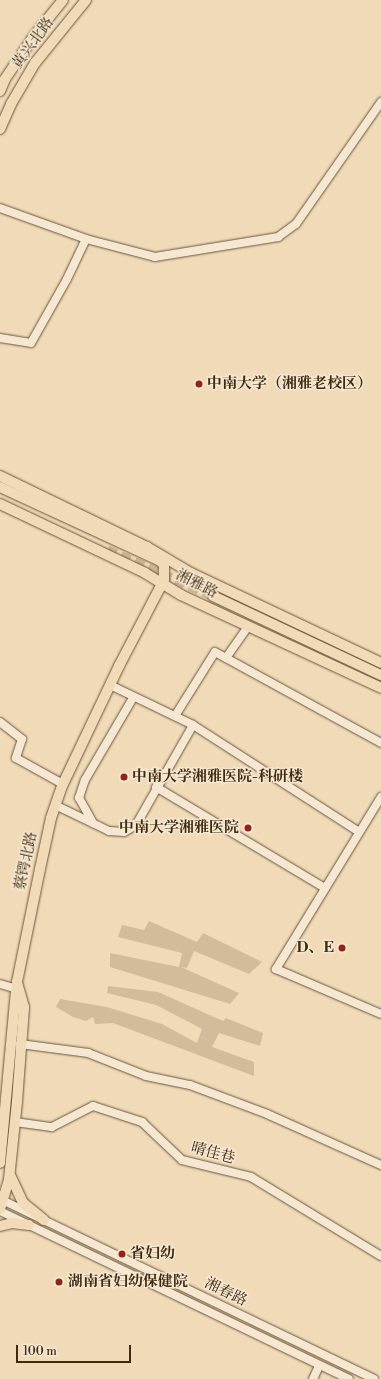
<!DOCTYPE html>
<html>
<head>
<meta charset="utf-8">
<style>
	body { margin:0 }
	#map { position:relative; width:381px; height:1379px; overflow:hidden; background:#f0dab8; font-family:"Libre Bodoni","Noto Serif SC",serif }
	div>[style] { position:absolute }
	.green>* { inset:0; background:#d2bc9b }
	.major-tunnel>* { height:10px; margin-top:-5px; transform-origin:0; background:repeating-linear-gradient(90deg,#ccb796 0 10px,transparent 0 15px) }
	.roads { filter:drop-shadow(0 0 1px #6a5638) drop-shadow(0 0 1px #6a5638) }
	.minor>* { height:8px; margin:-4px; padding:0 4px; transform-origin:4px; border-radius:4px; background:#f5e7d1 }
	.major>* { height:10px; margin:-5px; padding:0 5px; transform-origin:5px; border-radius:5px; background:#f0dab8 }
	.dots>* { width:11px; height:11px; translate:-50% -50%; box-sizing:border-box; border:2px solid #f5e7d1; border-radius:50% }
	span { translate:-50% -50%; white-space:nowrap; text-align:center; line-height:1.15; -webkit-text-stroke:3px #f5e7d1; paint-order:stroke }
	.street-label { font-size:15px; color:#3e2a0e }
	.poi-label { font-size:15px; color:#3e2a0e; font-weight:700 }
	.left { translate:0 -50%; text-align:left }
	.right { translate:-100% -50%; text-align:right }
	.scale { position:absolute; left:16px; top:1345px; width:115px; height:18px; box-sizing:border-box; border:2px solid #3e2a0e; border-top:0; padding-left:5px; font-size:12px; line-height:14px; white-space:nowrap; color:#3e2a0e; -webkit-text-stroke:3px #f5e7d1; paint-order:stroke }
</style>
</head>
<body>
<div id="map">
	<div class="green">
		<i style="clip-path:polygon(149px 921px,197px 942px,203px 933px,262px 962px,249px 974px,194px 951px,187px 968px,181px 967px,239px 993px,230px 1004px,110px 967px,110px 953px,179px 967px,182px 953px,118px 937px,122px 925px,144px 930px)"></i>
		<i style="clip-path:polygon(108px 986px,158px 992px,223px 1021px,226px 1018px,263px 1033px,260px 1046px,219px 1033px,212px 1047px,254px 1062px,254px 1076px,113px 1023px,95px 1024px,93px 1017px,86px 1021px,73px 1017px,56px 1007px,60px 999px,107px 1007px,162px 1024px,197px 1043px,202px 1029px,156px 1005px,107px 993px)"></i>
	</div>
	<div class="major-tunnel">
		<i style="left:107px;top:550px;width:116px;rotate:23.5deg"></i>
	</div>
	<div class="roads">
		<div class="minor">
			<i style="left:0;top:208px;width:91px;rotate:19.8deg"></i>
			<i style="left:86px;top:239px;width:71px;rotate:14.6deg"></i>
			<i style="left:155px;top:257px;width:125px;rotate:-9.2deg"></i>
			<i style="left:278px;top:237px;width:22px;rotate:-36deg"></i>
			<i style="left:296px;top:224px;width:149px;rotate:-55.1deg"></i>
			<i style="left:0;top:338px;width:31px;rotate:9deg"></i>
			<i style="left:31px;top:343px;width:73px;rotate:-60.6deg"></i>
			<i style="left:67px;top:279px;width:44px;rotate:-64.6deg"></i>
			<i style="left:226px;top:658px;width:39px;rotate:-55deg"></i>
			<i style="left:110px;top:685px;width:92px;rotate:25.7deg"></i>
			<i style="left:193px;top:725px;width:197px;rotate:32.8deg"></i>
			<i style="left:175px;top:716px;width:75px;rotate:-58deg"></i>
			<i style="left:215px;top:652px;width:189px;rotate:28.7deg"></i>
			<i style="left:0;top:722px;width:28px;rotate:38deg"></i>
			<i style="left:22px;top:739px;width:20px;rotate:108deg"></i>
			<i style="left:16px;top:758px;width:54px;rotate:29deg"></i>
			<i style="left:156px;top:787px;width:197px;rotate:30.9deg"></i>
			<i style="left:381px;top:797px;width:202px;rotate:121.4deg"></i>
			<i style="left:276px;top:969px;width:114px;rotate:23.2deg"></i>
			<i style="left:55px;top:805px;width:60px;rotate:25.7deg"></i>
			<i style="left:109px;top:831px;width:15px;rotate:4deg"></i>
			<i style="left:124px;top:832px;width:14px;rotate:-30deg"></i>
			<i style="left:136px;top:825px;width:115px;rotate:-60.3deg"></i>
			<i style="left:93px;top:823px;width:29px;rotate:-119deg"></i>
			<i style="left:79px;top:798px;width:19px;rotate:-72deg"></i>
			<i style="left:85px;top:780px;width:95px;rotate:-59.7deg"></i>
			<i style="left:0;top:984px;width:19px;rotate:16deg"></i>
			<i style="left:20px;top:1044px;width:69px;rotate:7.5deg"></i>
			<i style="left:88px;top:1053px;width:62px;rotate:21.6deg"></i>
			<i style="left:146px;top:1076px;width:45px;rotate:11.6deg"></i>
			<i style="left:190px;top:1085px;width:82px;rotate:20.6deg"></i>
			<i style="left:267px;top:1114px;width:125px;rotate:24.1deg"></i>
			<i style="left:15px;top:1122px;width:37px;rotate:8deg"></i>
			<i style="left:52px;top:1127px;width:46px;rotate:-27.1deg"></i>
			<i style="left:93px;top:1106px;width:52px;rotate:18.1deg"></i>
			<i style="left:142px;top:1122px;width:55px;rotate:43.5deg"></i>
			<i style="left:182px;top:1160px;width:71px;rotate:13.8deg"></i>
			<i style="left:251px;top:1177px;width:152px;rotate:31.3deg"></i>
			<i style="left:0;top:1199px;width:415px;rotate:25.7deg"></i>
			<i style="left:0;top:1211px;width:387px;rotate:25.7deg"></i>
			<i style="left:313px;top:1379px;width:14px;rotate:-65deg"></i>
		</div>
		<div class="major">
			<i style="left:0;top:91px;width:13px;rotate:-67deg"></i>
			<i style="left:5px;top:79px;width:52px;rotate:-56deg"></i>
			<i style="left:34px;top:36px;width:46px;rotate:-51.1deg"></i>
			<i style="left:0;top:129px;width:27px;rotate:-66deg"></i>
			<i style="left:11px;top:104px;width:48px;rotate:-59.7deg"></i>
			<i style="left:35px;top:63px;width:81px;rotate:-51deg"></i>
			<i style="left:0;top:476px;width:163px;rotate:25.8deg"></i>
			<i style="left:147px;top:547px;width:51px;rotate:30.6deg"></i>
			<i style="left:191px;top:573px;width:210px;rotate:25.3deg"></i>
			<i style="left:0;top:487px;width:176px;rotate:24.8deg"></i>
			<i style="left:0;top:504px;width:161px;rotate:25.4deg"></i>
			<i style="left:145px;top:573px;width:42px;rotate:31.4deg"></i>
			<i style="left:181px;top:595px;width:221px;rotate:24.9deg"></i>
			<i style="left:213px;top:596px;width:186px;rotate:25.2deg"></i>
			<i style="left:0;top:1163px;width:175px;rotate:-84.7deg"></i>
			<i style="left:11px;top:1177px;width:29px;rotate:65deg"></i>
			<i style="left:23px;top:1203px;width:27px;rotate:39deg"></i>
			<i style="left:0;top:1209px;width:31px;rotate:-73deg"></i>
			<i style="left:9px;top:1179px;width:78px;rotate:-84.1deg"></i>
			<i style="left:17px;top:1101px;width:94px;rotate:-85.7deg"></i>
			<i style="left:24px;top:1007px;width:26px;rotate:-106deg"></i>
			<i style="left:17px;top:982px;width:115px;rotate:-78.5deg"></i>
			<i style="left:40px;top:869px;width:52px;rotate:-77.8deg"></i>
			<i style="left:51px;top:818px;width:36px;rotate:-71deg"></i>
			<i style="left:63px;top:784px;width:131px;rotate:-64.6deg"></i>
			<i style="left:119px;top:666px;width:97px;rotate:-62.4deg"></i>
			<i style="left:164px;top:580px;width:15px;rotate:-90deg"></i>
			<i style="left:164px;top:565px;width:25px;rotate:-133deg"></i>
			<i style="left:0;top:1226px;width:12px;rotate:-14deg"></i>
			<i style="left:12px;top:1223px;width:17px;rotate:7deg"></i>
		</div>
	</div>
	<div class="dots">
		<i style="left:199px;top:384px;background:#8f2418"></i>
		<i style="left:124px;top:777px;background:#8f2418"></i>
		<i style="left:248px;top:828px;background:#8f2418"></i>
		<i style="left:342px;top:948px;background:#8f2418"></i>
		<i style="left:122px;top:1254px;background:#8f2418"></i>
		<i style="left:59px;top:1282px;background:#8f2418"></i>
	</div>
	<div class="street-label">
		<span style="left:33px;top:43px;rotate:-54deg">黄兴北路</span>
		<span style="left:197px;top:584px;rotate:27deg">湘雅路</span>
		<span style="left:26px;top:861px;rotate:-78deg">蔡锷北路</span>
		<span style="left:213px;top:1153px;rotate:15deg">晴佳巷</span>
		<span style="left:226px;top:1292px;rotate:26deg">湘春路</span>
	</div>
	<div class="poi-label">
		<span class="left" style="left:207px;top:384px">中南大学（湘雅老校区）</span>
		<span class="left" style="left:132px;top:777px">中南大学湘雅医院-科研楼</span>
		<span class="right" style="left:239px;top:828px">中南大学湘雅医院</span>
		<span class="right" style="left:334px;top:948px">D、E</span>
		<span class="left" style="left:130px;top:1254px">省妇幼</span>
		<span class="left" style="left:68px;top:1282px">湖南省妇幼保健院</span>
	</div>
	<div class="scale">100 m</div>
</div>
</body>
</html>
